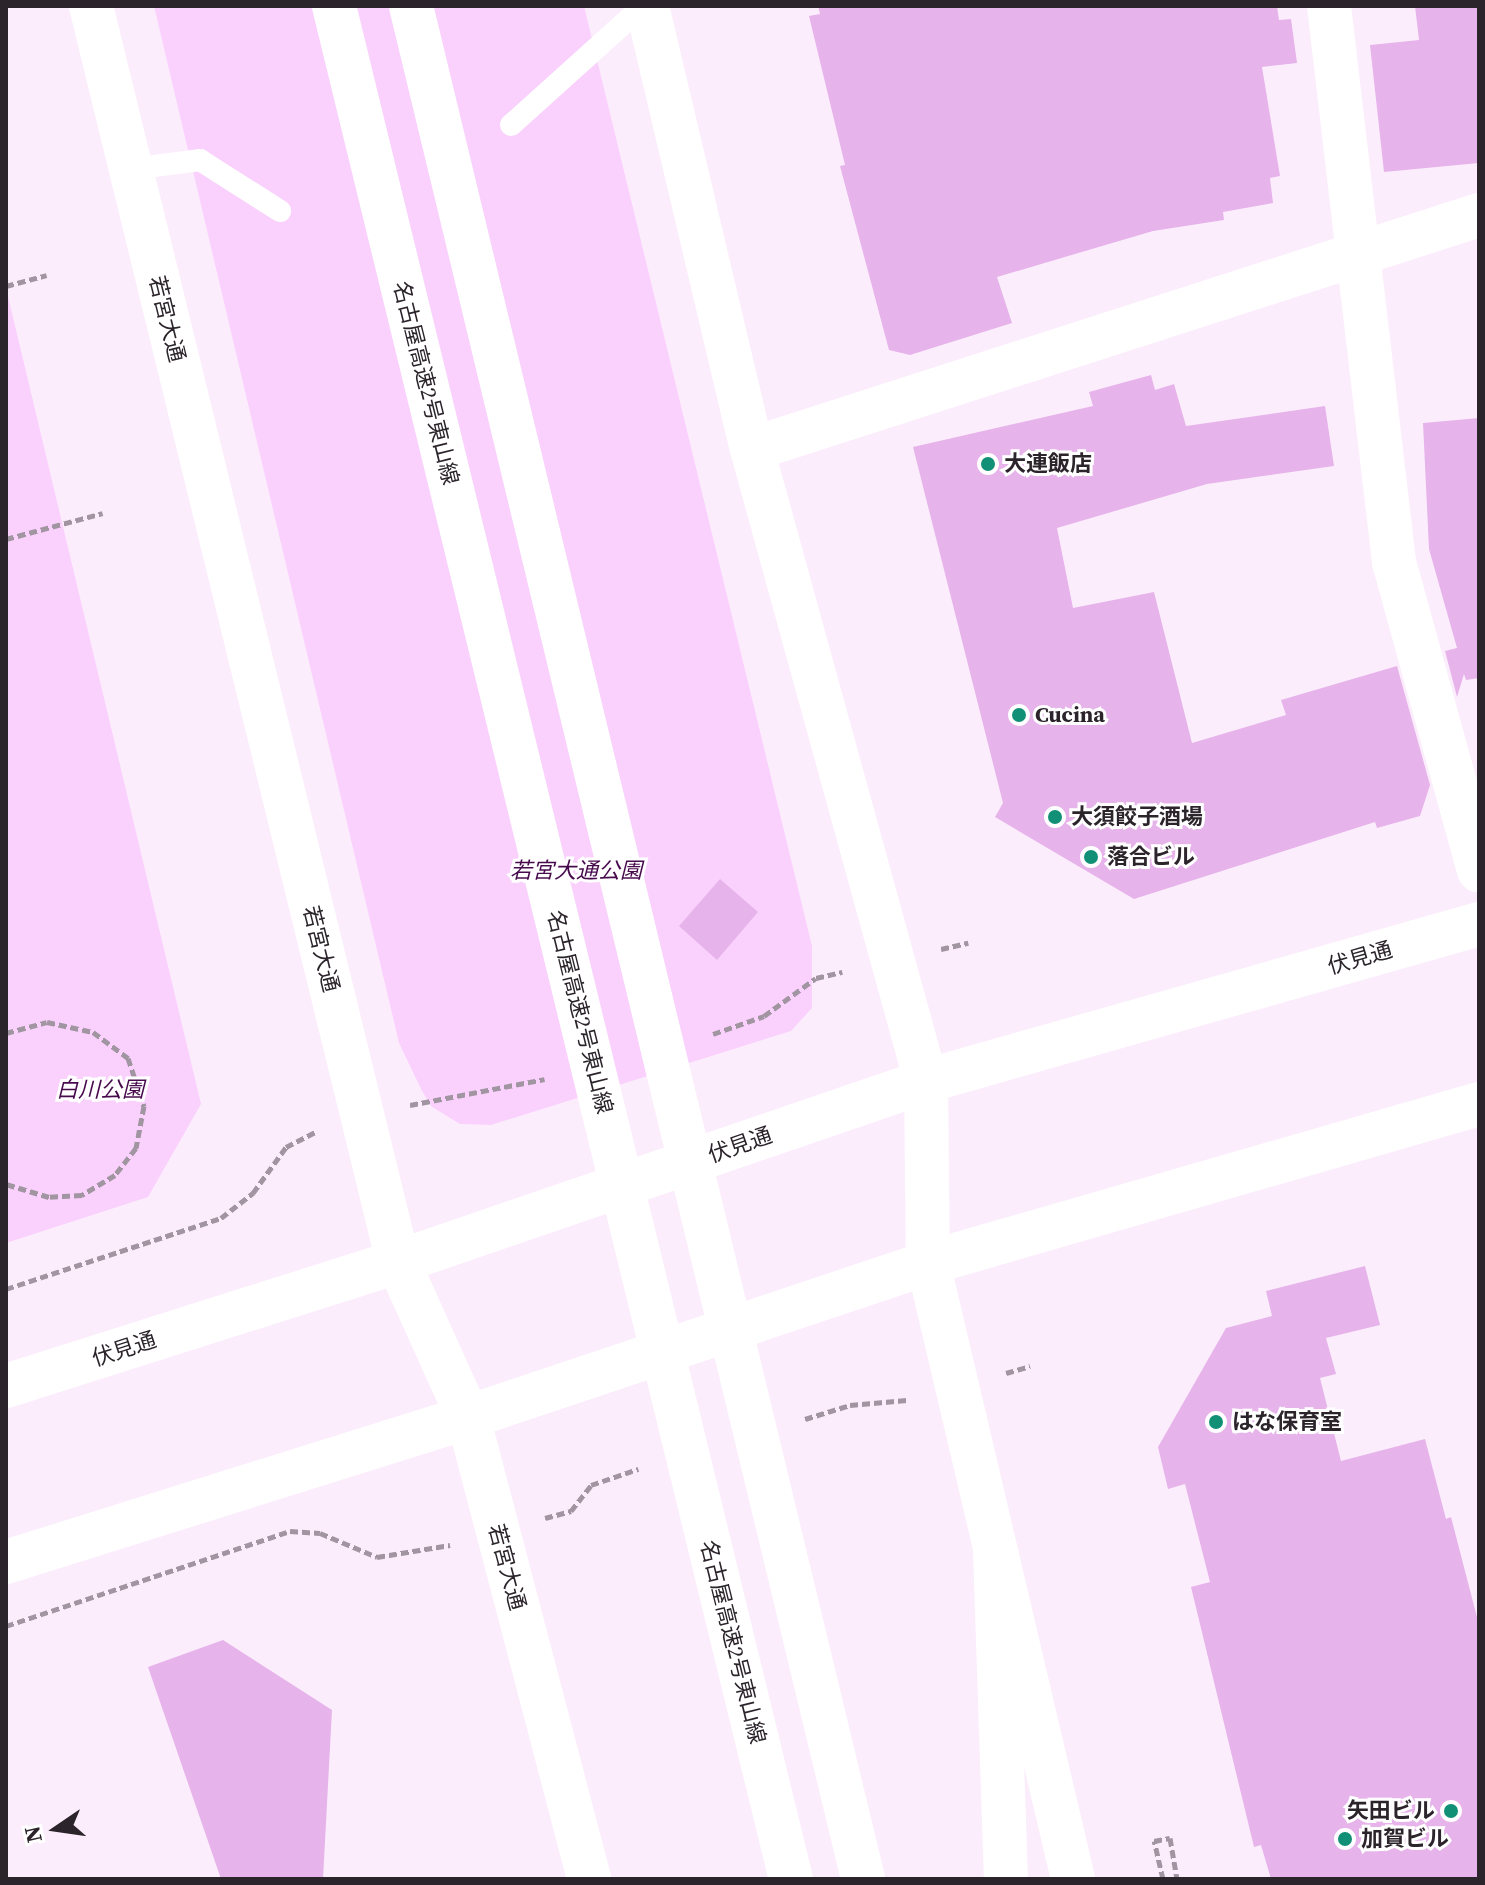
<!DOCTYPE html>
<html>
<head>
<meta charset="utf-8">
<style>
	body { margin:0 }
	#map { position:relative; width:1485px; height:1885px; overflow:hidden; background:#fcedfd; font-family:"Source Serif 4","Noto Sans JP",serif }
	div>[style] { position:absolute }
	.green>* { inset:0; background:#fad1fd }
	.building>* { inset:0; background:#e6b3ea }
	.path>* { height:5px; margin-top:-2.5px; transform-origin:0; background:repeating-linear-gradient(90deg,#a095a1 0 8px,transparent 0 12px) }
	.service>* { height:22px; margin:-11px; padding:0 11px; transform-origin:11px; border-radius:11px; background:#fff }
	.minor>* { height:44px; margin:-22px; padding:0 22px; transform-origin:22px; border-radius:22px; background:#fff }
	.tertiary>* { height:44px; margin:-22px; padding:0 22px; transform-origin:22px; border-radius:22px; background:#fff }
	.trunk>* { height:44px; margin:-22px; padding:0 22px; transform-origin:22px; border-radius:22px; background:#fff }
	.motorway>* { height:44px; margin:-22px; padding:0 22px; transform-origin:22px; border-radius:22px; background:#fff }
	.dots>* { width:22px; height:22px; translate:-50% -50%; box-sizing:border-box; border:4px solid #fff; border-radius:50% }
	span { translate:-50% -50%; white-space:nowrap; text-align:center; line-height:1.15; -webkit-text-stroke:6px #fff; paint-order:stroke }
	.street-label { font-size:22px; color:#2b242b }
	.poi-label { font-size:22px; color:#2b242b; font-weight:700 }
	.left { translate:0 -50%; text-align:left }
	.right { translate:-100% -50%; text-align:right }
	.park-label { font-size:22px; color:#470a4d; font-style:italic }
	.frame { position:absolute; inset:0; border:8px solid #2b242b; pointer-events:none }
	.north { position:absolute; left:16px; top:1789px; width:80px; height:80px; -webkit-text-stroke:6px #fff; paint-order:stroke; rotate:257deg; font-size:22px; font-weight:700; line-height:32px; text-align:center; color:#2b242b }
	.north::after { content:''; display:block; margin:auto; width:28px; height:36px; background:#2b242b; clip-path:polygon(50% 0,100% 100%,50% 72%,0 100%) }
</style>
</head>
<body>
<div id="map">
	<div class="green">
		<i style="clip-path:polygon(154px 6px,584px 6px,812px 946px,812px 1008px,791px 1031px,491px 1125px,460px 1124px,432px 1107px,422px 1091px,399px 1043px)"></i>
		<i style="clip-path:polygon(6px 288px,201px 1104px,148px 1197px,6px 1243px)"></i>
	</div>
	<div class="building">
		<i style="clip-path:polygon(818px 6px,1277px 6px,1279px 20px,1291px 19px,1297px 63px,1262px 67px,1280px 176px,1270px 178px,1273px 203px,1223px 212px,1224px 220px,1153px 231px,997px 277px,1012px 323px,910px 355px,889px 350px,840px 166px,845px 165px,809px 16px,820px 14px)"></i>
		<i style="clip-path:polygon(1415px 6px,1479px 6px,1479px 163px,1384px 172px,1370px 45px,1419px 40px)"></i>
		<i style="clip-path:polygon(1151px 375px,1155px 390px,1174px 384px,1186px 426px,1325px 406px,1334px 466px,1207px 484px,1057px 528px,1073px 608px,1154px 592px,1192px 743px,1286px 715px,1281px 700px,1397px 666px,1430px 785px,1420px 816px,1377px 828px,1375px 822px,1134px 899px,995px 817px,1003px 803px,913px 447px,1093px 406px,1089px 392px)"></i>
		<i style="clip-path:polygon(1479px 418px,1479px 678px,1466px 680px,1464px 674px,1457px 697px,1445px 651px,1457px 648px,1429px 549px,1423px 423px)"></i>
		<i style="clip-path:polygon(720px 879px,758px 912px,717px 960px,679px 926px)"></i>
		<i style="clip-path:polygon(1365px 1266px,1380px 1325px,1326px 1338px,1336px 1374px,1320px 1378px,1341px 1461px,1425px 1439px,1446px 1519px,1451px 1517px,1479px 1625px,1479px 1879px,1271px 1879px,1261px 1845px,1254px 1847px,1191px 1587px,1210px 1582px,1185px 1484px,1168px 1489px,1158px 1447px,1226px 1328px,1272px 1316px,1266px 1291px)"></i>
		<i style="clip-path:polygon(223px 1640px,332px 1710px,323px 1879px,221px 1879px,148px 1667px)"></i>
	</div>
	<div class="path">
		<i style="left:6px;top:286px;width:42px;rotate:-15deg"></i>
		<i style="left:6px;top:539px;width:100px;rotate:-15deg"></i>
		<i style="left:941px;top:949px;width:28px;rotate:-13deg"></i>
		<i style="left:6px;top:1033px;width:42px;rotate:-15deg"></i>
		<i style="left:47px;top:1022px;width:47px;rotate:12.3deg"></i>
		<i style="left:93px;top:1032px;width:44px;rotate:36.6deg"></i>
		<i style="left:128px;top:1058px;width:51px;rotate:71.6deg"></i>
		<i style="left:144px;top:1106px;width:43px;rotate:100.8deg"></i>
		<i style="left:136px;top:1148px;width:34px;rotate:128deg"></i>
		<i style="left:115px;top:1175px;width:39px;rotate:149deg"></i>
		<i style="left:82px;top:1195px;width:33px;rotate:177deg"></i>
		<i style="left:49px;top:1197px;width:45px;rotate:-163.2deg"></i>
		<i style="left:713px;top:1034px;width:54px;rotate:-19.4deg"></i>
		<i style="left:764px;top:1016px;width:64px;rotate:-36.2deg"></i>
		<i style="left:816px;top:978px;width:27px;rotate:-13deg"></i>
		<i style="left:410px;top:1105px;width:137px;rotate:-10.9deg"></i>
		<i style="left:6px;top:1289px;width:226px;rotate:-18.3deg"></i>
		<i style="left:221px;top:1218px;width:41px;rotate:-38deg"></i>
		<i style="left:253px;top:1193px;width:57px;rotate:-54.3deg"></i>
		<i style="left:286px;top:1147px;width:34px;rotate:-27deg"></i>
		<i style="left:1006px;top:1373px;width:25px;rotate:-16deg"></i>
		<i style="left:805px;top:1419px;width:47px;rotate:-17.3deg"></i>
		<i style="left:850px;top:1405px;width:57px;rotate:-5deg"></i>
		<i style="left:545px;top:1518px;width:27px;rotate:-15deg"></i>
		<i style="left:571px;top:1511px;width:33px;rotate:-52deg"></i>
		<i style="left:591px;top:1485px;width:50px;rotate:-18.8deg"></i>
		<i style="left:6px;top:1626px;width:299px;rotate:-18.5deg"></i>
		<i style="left:290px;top:1531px;width:30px;rotate:4deg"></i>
		<i style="left:320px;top:1533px;width:62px;rotate:22.8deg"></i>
		<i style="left:377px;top:1557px;width:74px;rotate:-9.3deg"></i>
		<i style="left:1163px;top:1879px;width:39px;rotate:-103deg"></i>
		<i style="left:1154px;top:1841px;width:16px;rotate:-11deg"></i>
		<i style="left:1170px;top:1838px;width:42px;rotate:80.3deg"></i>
	</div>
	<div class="service">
		<i style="left:511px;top:125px;width:178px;rotate:-42deg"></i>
		<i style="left:131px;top:169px;width:70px;rotate:-7.4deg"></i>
		<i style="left:200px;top:160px;width:95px;rotate:32.5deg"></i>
	</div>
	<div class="minor">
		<i style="left:1329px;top:6px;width:560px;rotate:83.33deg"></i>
		<i style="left:1394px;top:562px;width:320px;rotate:74.6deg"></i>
		<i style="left:752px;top:449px;width:764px;rotate:-17.84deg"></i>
	</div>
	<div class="tertiary">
		<i style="left:91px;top:6px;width:1293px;rotate:76.26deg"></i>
		<i style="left:398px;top:1262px;width:170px;rotate:65.7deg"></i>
		<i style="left:468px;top:1417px;width:478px;rotate:75.3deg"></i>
		<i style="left:647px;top:6px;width:455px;rotate:76.7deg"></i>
		<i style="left:752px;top:449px;width:656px;rotate:74.61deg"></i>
		<i style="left:926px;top:1081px;width:182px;rotate:89.4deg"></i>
		<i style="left:928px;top:1263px;width:633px;rotate:76.75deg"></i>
	</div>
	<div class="trunk">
		<i style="left:6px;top:1386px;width:411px;rotate:-17.6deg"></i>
		<i style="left:398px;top:1262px;width:558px;rotate:-18.92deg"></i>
		<i style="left:926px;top:1081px;width:575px;rotate:-15.85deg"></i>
		<i style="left:6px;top:1562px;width:484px;rotate:-17.4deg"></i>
		<i style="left:468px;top:1417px;width:485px;rotate:-18.5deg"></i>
		<i style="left:928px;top:1263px;width:573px;rotate:-16.1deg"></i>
	</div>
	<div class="motorway">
		<i style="left:334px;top:6px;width:1928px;rotate:76.29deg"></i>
		<i style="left:411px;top:6px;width:1927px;rotate:76.43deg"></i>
		<i style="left:995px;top:1550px;width:329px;rotate:88.1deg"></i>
	</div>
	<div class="dots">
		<i style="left:988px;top:464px;background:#119076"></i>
		<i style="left:1019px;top:715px;background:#119076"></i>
		<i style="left:1055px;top:817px;background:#119076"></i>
		<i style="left:1091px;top:857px;background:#119076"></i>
		<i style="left:1216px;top:1422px;background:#119076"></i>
		<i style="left:1451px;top:1811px;background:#119076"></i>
		<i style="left:1345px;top:1839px;background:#119076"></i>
	</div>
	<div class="street-label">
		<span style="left:167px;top:319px;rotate:76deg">若宮大通</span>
		<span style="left:426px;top:383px;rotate:76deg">名古屋高速2号東山線</span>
		<span style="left:321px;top:949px;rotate:76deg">若宮大通</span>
		<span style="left:1360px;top:958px;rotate:-16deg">伏見通</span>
		<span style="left:580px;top:1012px;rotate:76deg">名古屋高速2号東山線</span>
		<span style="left:740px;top:1145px;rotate:-19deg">伏見通</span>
		<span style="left:124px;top:1349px;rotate:-18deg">伏見通</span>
		<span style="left:507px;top:1567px;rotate:75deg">若宮大通</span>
		<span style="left:733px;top:1642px;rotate:76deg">名古屋高速2号東山線</span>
	</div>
	<div class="poi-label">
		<span class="left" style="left:1004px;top:464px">大連飯店</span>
		<span class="left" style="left:1035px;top:715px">Cucina</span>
		<span class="left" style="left:1071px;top:817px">大須餃子酒場</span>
		<span class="left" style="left:1107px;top:857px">落合ビル</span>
		<span class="left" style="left:1232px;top:1422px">はな保育室</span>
		<span class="right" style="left:1435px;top:1811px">矢田ビル</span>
		<span class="left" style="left:1361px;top:1839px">加賀ビル</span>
	</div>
	<div class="park-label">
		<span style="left:576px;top:871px">若宮大通公園</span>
		<span style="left:100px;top:1090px">白川公園</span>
	</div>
	<div class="frame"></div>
	<div class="north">N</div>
</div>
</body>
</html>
